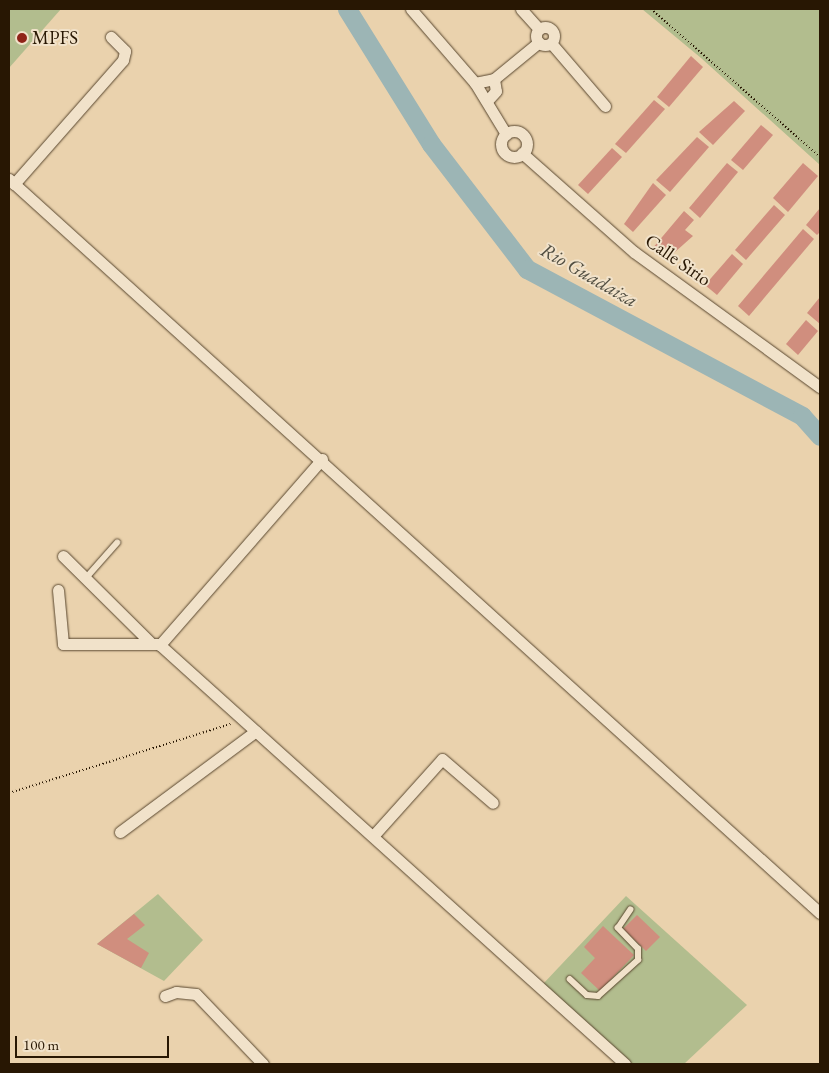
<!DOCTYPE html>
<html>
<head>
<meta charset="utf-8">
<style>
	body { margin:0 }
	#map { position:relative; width:829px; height:1073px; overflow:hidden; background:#ead2ad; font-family:"EB Garamond",serif }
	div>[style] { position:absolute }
	.green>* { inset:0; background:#b2bd8e }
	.river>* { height:19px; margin:-9.5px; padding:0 9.5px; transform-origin:9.5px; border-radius:9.5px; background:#9cb5b5 }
	.building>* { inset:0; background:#d08e7e }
	.path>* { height:2px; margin-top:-1px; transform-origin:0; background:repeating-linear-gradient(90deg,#281703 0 1px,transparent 0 3.5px) }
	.roads { filter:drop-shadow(0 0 1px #58462e) drop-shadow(0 0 1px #58462e) }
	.lane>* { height:5.5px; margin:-2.75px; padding:0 2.75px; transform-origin:2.75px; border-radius:2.75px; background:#f1e2ca }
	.street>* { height:11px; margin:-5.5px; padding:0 5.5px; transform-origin:5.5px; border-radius:5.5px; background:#f1e2ca }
	.street>.ring { margin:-5.5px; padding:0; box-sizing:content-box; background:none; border:11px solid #f1e2ca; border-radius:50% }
	.dots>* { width:14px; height:14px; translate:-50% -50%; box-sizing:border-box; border:2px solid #f1e2ca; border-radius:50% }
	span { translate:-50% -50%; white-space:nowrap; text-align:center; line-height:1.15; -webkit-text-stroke:4px #f1e2ca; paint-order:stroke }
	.poi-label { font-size:19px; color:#281703 }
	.left { translate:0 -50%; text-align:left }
	.street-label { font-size:19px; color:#281703 }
	.water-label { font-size:20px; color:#514e41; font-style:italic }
	.frame { position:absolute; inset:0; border:10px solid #281703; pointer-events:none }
	.scale { position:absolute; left:15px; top:1036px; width:154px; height:22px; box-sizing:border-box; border:2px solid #281703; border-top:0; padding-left:6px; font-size:15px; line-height:18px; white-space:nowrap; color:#281703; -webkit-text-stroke:4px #f1e2ca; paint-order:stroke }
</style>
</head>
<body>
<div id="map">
	<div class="green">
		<i style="clip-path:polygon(9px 9px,61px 9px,9px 68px)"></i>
		<i style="clip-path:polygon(642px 9px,820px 9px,820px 165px,701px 58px)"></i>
		<i style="clip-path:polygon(158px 894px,203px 940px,164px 981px,97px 944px)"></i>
		<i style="clip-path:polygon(626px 896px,747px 1005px,684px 1064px,630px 1064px,543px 984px)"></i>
	</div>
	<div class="river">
		<i style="left:347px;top:9px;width:159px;rotate:58.1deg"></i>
		<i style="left:431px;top:144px;width:158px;rotate:52.5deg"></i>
		<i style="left:527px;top:269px;width:312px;rotate:28.1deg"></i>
		<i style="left:802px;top:416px;width:27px;rotate:48deg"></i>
	</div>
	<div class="building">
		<i style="clip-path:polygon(691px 56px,703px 67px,669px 107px,657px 97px)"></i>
		<i style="clip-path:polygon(654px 100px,665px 109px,626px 153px,615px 144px)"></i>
		<i style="clip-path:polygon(734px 101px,745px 111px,713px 145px,699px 132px)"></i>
		<i style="clip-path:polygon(761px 125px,773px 135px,743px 170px,731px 160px)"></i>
		<i style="clip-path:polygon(697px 137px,709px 147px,670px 192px,656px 180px)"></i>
		<i style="clip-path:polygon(612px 148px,622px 157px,588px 194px,578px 185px)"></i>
		<i style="clip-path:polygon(727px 163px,738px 172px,700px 218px,689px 208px)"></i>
		<i style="clip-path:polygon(803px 163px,818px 176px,788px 212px,773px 198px)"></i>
		<i style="clip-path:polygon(653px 183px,666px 195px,633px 232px,624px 224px)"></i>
		<i style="clip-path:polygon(774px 205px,785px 215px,746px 260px,735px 250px)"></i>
		<i style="clip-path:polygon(820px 208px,820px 232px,817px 235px,806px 225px)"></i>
		<i style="clip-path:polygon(684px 211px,694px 220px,685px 230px,693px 236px,666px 260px,652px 249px)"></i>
		<i style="clip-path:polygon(803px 229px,814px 239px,749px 316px,738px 306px)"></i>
		<i style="clip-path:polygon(732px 254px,743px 264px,717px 295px,705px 285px)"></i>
		<i style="clip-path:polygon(820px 297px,820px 324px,807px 313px)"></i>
		<i style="clip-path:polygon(806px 320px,818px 331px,798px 355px,786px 344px)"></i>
		<i style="clip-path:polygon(134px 914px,145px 925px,127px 939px,149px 953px,141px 968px,97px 944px)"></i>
		<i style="clip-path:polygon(637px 915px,660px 937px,646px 951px,623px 929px)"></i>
		<i style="clip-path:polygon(603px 926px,634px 955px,600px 991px,581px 973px,595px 958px,584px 947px)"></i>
	</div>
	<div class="path">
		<i style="left:651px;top:9px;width:225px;rotate:41.2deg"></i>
		<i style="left:9px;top:793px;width:232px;rotate:-17.3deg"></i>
	</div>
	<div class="roads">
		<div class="lane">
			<i style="left:86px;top:578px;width:47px;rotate:-48.5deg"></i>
			<i style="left:570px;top:979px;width:23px;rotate:43deg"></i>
			<i style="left:587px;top:995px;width:11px;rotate:5deg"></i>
			<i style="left:598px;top:996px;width:54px;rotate:-42deg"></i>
			<i style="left:638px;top:960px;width:11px;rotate:-90deg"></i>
			<i style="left:638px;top:949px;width:29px;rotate:-134deg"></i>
			<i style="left:618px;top:928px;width:22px;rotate:-56deg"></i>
		</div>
		<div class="street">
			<i style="left:411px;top:9px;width:98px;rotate:49.1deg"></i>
			<i style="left:475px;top:83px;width:60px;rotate:58.7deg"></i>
			<i style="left:521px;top:9px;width:27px;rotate:48deg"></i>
			<i class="ring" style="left:536px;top:27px;width:7px;height:7px"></i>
			<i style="left:551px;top:43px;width:83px;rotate:49.4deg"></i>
			<i style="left:494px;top:79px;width:58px;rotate:-39.4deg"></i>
			<i style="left:475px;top:83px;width:19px;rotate:-12deg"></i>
			<i style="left:494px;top:79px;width:12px;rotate:81deg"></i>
			<i style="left:496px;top:91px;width:13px;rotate:132deg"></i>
			<i class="ring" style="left:501px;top:131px;width:15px;height:15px"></i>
			<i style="left:522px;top:153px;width:149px;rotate:41.5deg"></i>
			<i style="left:634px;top:252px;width:230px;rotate:36deg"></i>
			<i style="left:9px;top:179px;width:1094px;rotate:42.15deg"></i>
			<i style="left:14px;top:184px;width:165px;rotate:-48.7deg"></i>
			<i style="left:123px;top:60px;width:9px;rotate:-77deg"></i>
			<i style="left:125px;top:51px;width:20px;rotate:-135deg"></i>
			<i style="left:322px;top:459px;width:247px;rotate:131.1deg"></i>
			<i style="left:160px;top:645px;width:626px;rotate:42.02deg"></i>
			<i style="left:63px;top:556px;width:122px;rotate:44.7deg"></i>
			<i style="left:58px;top:590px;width:54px;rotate:84.7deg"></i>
			<i style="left:63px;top:644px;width:96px"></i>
			<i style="left:120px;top:832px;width:169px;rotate:-36.6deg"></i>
			<i style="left:373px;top:836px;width:103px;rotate:-48.1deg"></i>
			<i style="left:442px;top:759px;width:67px;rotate:40.8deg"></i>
			<i style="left:165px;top:996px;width:12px;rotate:-20deg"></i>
			<i style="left:176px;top:992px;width:20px;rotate:6deg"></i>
			<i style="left:196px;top:994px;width:97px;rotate:46.3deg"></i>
		</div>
	</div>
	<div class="dots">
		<i style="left:22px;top:38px;background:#8f2418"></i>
	</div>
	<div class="poi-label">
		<span class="left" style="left:32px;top:38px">MPFS</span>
	</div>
	<div class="street-label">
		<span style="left:678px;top:260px;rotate:35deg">Calle Sirio</span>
	</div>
	<div class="water-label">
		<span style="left:589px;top:275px;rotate:30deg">Rio Guadaiza</span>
	</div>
	<div class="frame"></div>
	<div class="scale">100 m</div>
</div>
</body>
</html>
